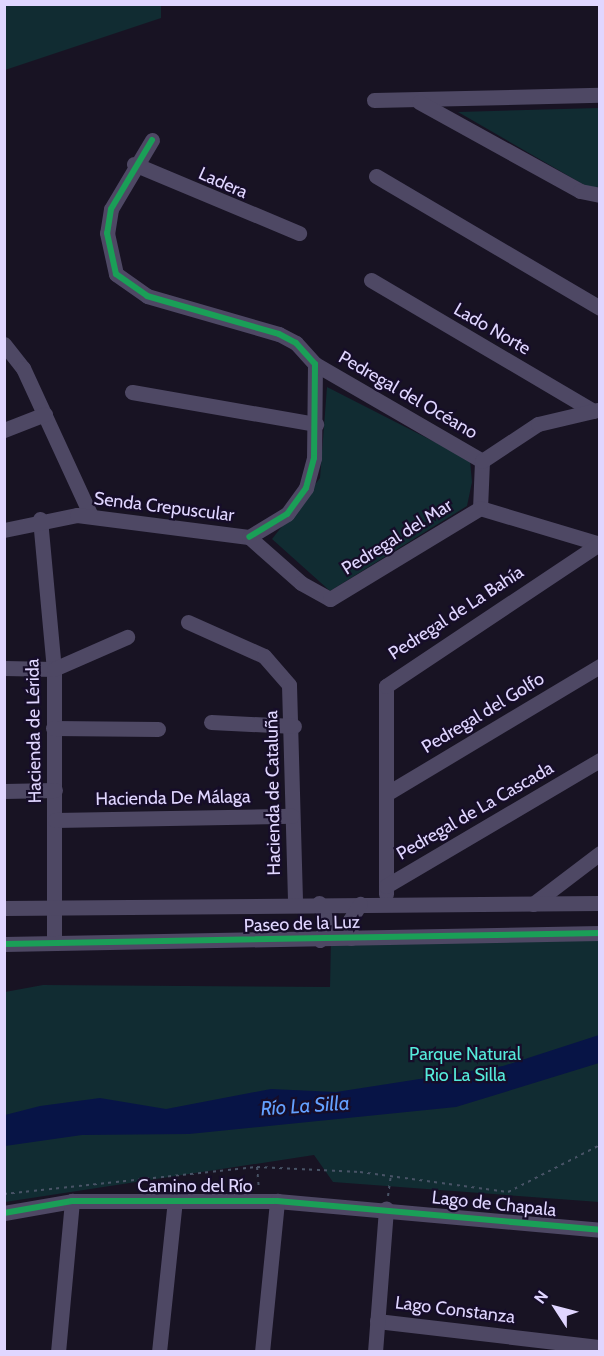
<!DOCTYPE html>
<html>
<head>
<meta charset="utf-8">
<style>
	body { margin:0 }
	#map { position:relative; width:604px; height:1356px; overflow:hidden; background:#181323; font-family:Cabin,sans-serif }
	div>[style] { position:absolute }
	.green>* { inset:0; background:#112c32 }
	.water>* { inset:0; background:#071446 }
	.path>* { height:2px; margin-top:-1px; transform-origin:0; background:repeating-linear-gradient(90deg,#485366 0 3px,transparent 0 7.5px) }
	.minor>* { height:15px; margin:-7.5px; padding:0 7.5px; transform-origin:7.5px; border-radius:7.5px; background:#4e4864 }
	.cycleway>* { height:6px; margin:-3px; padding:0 3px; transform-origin:3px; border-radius:3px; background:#1a9f57 }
	span { translate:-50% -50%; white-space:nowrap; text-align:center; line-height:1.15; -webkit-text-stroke:4.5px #160d29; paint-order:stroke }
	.street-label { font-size:18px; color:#e0d6ff }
	.park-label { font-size:18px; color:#55ebdb }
	.water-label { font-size:20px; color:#64a1ff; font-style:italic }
	.frame { position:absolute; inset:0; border:6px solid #e0d6ff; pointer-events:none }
	.north { position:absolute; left:526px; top:1278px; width:60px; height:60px; -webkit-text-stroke:4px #160d29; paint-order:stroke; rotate:306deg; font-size:16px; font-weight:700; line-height:24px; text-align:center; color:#e0d6ff }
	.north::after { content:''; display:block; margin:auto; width:21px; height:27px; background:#e0d6ff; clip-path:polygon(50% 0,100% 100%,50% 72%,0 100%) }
</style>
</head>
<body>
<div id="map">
	<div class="green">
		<i style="clip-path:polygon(4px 5px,161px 5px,161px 18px,5px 70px)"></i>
		<i style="clip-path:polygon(599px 108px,599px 186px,593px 190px,458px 112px)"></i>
		<i style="clip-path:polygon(327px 387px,470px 460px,472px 482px,467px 506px,330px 591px,272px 539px,320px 478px)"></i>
		<i style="clip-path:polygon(331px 939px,599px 941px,599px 1202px,333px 1182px,314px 1155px,5px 1202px,5px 992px,43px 985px,330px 987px)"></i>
	</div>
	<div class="water">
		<i style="clip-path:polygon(599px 1035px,599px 1063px,456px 1107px,189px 1134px,82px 1135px,5px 1146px,5px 1115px,40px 1106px,100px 1098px,166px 1109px,271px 1089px,336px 1092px,503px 1066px)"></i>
	</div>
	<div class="path">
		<i style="left:257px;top:1167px;width:21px;rotate:85deg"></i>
		<i style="left:4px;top:1194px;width:254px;rotate:-6.1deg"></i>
		<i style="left:257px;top:1167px;width:103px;rotate:2.8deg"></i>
		<i style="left:360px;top:1172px;width:149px;rotate:7.7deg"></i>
		<i style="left:508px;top:1192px;width:103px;rotate:-27.1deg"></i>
		<i style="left:388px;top:1196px;width:21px;rotate:-82deg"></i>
	</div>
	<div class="minor">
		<i style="left:374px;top:100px;width:226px;rotate:-1.3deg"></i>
		<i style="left:419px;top:102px;width:184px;rotate:28.9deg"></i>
		<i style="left:580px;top:191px;width:20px;rotate:11deg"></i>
		<i style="left:152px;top:140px;width:80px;rotate:120.7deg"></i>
		<i style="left:111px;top:209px;width:24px;rotate:99deg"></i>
		<i style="left:107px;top:233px;width:42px;rotate:77.6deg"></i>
		<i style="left:116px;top:274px;width:38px;rotate:35deg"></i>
		<i style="left:147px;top:296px;width:137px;rotate:16.1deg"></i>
		<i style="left:279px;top:334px;width:19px;rotate:28deg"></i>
		<i style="left:296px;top:343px;width:28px;rotate:48deg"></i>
		<i style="left:315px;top:364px;width:94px;rotate:90.6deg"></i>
		<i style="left:314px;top:458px;width:31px;rotate:105deg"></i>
		<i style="left:306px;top:488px;width:32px;rotate:126deg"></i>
		<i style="left:287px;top:514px;width:44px;rotate:148.8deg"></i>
		<i style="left:134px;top:164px;width:179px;rotate:22.7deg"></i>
		<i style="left:376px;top:176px;width:260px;rotate:30.5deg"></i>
		<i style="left:371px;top:280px;width:258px;rotate:30.5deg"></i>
		<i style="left:4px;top:344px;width:31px;rotate:52deg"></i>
		<i style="left:23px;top:368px;width:163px;rotate:65.3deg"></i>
		<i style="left:315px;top:364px;width:193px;rotate:30.1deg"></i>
		<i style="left:132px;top:392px;width:187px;rotate:9.9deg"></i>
		<i style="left:4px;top:430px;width:44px;rotate:-21.3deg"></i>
		<i style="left:482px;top:461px;width:47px;rotate:92.4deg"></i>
		<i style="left:480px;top:508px;width:125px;rotate:16.7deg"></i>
		<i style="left:482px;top:461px;width:67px;rotate:-33.5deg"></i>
		<i style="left:538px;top:424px;width:61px;rotate:-13.3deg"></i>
		<i style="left:40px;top:519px;width:151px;rotate:84.7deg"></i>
		<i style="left:54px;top:669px;width:274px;rotate:90deg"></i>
		<i style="left:4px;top:530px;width:75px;rotate:-11.6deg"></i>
		<i style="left:77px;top:515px;width:173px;rotate:7.3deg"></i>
		<i style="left:249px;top:537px;width:69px;rotate:41.5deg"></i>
		<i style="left:301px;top:583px;width:33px;rotate:29deg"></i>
		<i style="left:330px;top:599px;width:175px;rotate:-31.2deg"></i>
		<i style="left:188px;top:622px;width:83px;rotate:24.1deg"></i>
		<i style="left:264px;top:656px;width:38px;rotate:49deg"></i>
		<i style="left:289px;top:685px;width:218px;rotate:88.4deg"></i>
		<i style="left:4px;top:668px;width:50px;rotate:1.1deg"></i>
		<i style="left:54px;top:669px;width:80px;rotate:-23.7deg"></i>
		<i style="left:211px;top:722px;width:83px;rotate:2.8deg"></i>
		<i style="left:53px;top:728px;width:105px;rotate:0.5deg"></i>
		<i style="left:4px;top:791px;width:51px;rotate:-1.1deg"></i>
		<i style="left:386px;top:794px;width:249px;rotate:-30.9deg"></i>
		<i style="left:55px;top:820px;width:237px;rotate:-1deg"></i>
		<i style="left:386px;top:886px;width:200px;rotate:-90deg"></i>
		<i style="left:386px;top:686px;width:256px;rotate:-33.7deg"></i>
		<i style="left:386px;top:894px;width:8px;rotate:-90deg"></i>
		<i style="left:386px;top:886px;width:248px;rotate:-30.5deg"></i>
		<i style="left:319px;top:903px;width:23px;rotate:67deg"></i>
		<i style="left:328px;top:924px;width:18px;rotate:117deg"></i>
		<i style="left:533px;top:904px;width:84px;rotate:-37.3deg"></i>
		<i style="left:4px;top:908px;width:596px;rotate:-0.48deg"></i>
		<i style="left:351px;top:938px;width:18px;rotate:-93deg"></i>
		<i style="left:350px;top:920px;width:19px;rotate:-58deg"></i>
		<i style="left:4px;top:944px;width:596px;rotate:-1.06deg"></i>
		<i style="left:4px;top:1213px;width:69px;rotate:-10deg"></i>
		<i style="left:72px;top:1201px;width:205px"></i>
		<i style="left:277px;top:1201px;width:324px;rotate:5.1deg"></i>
		<i style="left:377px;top:1321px;width:225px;rotate:6.7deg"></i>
		<i style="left:58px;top:1352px;width:152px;rotate:-84.7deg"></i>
		<i style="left:159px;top:1352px;width:152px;rotate:-84deg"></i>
		<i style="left:262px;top:1352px;width:152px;rotate:-84.3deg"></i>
		<i style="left:375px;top:1352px;width:144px;rotate:-85.6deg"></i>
	</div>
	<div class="cycleway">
		<i style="left:152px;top:140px;width:80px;rotate:120.7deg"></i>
		<i style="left:111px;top:209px;width:24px;rotate:99deg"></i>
		<i style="left:107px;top:233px;width:42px;rotate:77.6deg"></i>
		<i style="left:116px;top:274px;width:38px;rotate:35deg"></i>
		<i style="left:147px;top:296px;width:137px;rotate:16.1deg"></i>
		<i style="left:279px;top:334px;width:19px;rotate:28deg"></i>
		<i style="left:296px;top:343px;width:28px;rotate:48deg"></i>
		<i style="left:315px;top:364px;width:94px;rotate:90.6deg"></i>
		<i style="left:314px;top:458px;width:31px;rotate:105deg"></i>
		<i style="left:306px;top:488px;width:32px;rotate:126deg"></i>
		<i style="left:287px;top:514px;width:44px;rotate:148.8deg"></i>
		<i style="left:4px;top:944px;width:596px;rotate:-1.06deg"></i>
		<i style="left:4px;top:1213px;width:69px;rotate:-10deg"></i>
		<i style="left:72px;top:1201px;width:205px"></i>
		<i style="left:277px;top:1201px;width:324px;rotate:5.1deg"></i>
	</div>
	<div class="street-label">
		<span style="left:223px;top:183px;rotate:24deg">Ladera</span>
		<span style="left:492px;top:329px;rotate:30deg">Lado Norte</span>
		<span style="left:408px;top:395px;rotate:30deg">Pedregal del Océano</span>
		<span style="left:164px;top:507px;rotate:7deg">Senda Crepuscular</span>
		<span style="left:397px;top:537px;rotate:-32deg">Pedregal del Mar</span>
		<span style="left:456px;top:613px;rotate:-33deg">Pedregal de La Bahía</span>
		<span style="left:483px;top:713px;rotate:-31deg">Pedregal del Golfo</span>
		<span style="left:34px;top:731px;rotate:-91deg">Hacienda de Lérida</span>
		<span style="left:273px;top:793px;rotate:-91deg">Hacienda de Cataluña</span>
		<span style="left:173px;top:798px;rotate:-1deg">Hacienda De Málaga</span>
		<span style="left:475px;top:811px;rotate:-30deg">Pedregal de La Cascada</span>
		<span style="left:302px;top:924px;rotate:-2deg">Paseo de la Luz</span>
		<span style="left:195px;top:1186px">Camino del Río</span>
		<span style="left:494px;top:1204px;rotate:6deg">Lago de Chapala</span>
		<span style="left:455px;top:1310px;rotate:7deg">Lago Constanza</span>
	</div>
	<div class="park-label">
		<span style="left:465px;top:1065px">Parque Natural<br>Rio La Silla</span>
	</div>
	<div class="water-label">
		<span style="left:305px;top:1106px;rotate:-4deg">Río La Silla</span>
	</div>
	<div class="frame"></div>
	<div class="north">N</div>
</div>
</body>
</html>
